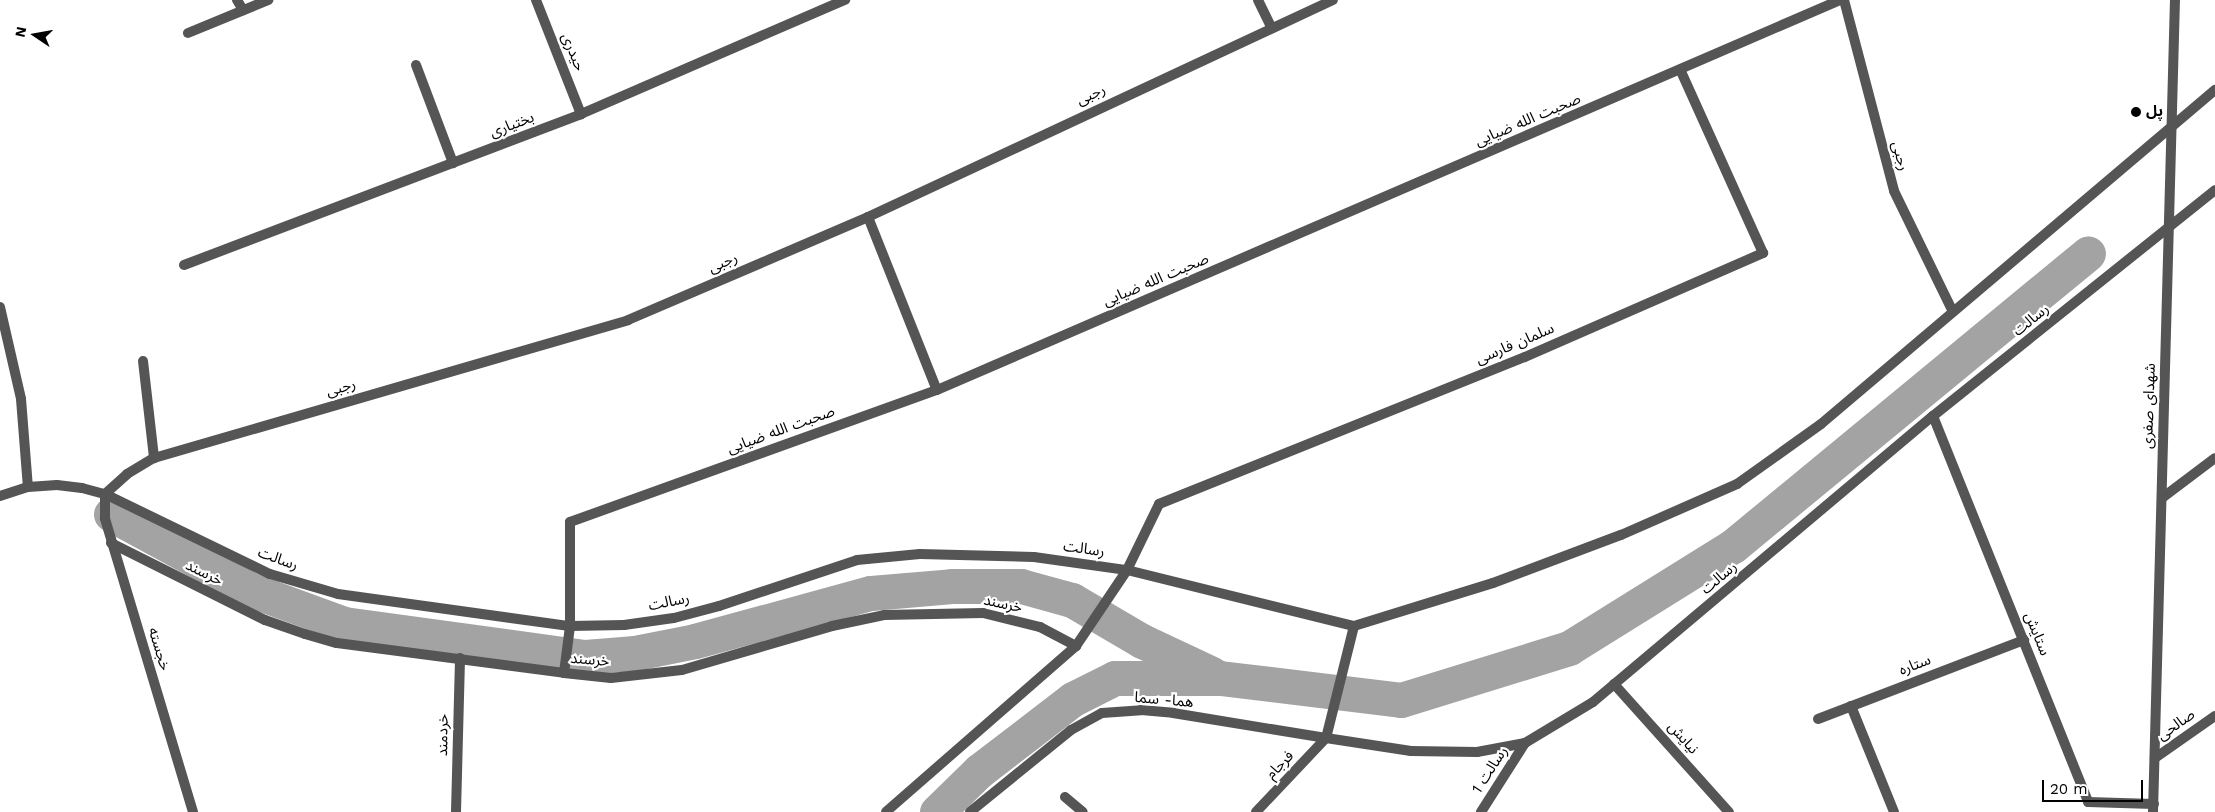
<!DOCTYPE html>
<html>
<head>
<meta charset="utf-8">
<style>
	body { margin:0 }
	#map { position:relative; width:2215px; height:812px; overflow:hidden; background:#fff; font-family:"Work Sans","Noto Sans Arabic",sans-serif }
	div>[style] { position:absolute }
	.canal>* { height:35px; margin:-17.5px; padding:0 17.5px; transform-origin:17.5px; border-radius:17.5px; background:#a3a3a3 }
	.minor>* { height:10px; margin:-5px; padding:0 5px; transform-origin:5px; border-radius:5px; background:#555 }
	.tertiary>* { height:10px; margin:-5px; padding:0 5px; transform-origin:5px; border-radius:5px; background:#555 }
	.dots>* { width:14px; height:14px; translate:-50% -50%; box-sizing:border-box; border:2px solid #fff; border-radius:50% }
	span { translate:-50% -50%; white-space:nowrap; text-align:center; line-height:1.15; -webkit-text-stroke:4.5px #fff; paint-order:stroke }
	.street-label { font-size:15px; color:#000 }
	.poi-label { font-size:15px; color:#000; font-weight:700 }
	.left { translate:0 -50%; text-align:left }
	.north { position:absolute; left:10px; top:10px; width:50px; height:50px; -webkit-text-stroke:4px #fff; paint-order:stroke; rotate:282deg; font-size:14px; font-weight:700; line-height:20px; text-align:center; color:#000 }
	.north::after { content:''; display:block; margin:auto; width:18px; height:22px; background:#000; clip-path:polygon(50% 0,100% 100%,50% 72%,0 100%) }
	.scale { position:absolute; left:2042px; top:780px; width:101px; height:22px; box-sizing:border-box; border:2px solid #000; border-top:0; padding-left:6px; font-size:15px; line-height:18px; white-space:nowrap; color:#000; -webkit-text-stroke:4px #fff; paint-order:stroke }
</style>
</head>
<body>
<div id="map">
	<div class="canal">
		<i style="left:111px;top:514px;width:159px;rotate:28.5deg"></i>
		<i style="left:251px;top:590px;width:99px;rotate:20.1deg"></i>
		<i style="left:344px;top:624px;width:243px;rotate:7.8deg"></i>
		<i style="left:585px;top:657px;width:50px;rotate:-4.6deg"></i>
		<i style="left:635px;top:653px;width:61px;rotate:-11.3deg"></i>
		<i style="left:695px;top:641px;width:182px;rotate:-15.3deg"></i>
		<i style="left:871px;top:593px;width:81px;rotate:-4.9deg"></i>
		<i style="left:952px;top:586px;width:69px"></i>
		<i style="left:1021px;top:586px;width:53px;rotate:15.4deg"></i>
		<i style="left:1072px;top:600px;width:81px;rotate:30.4deg"></i>
		<i style="left:1142px;top:641px;width:77px;rotate:25.2deg"></i>
		<i style="left:937px;top:812px;width:59px;rotate:-44.3deg"></i>
		<i style="left:979px;top:771px;width:118px;rotate:-37.5deg"></i>
		<i style="left:1073px;top:699px;width:47px;rotate:-26.6deg"></i>
		<i style="left:1115px;top:678px;width:105px"></i>
		<i style="left:1220px;top:678px;width:182px;rotate:6.9deg"></i>
		<i style="left:1401px;top:700px;width:176px;rotate:-17.2deg"></i>
		<i style="left:1569px;top:648px;width:193px;rotate:-31.9deg"></i>
		<i style="left:1733px;top:546px;width:460px;rotate:-39.5deg"></i>
	</div>
	<div class="minor">
		<i style="left:237px;top:0;width:12px;rotate:59deg"></i>
		<i style="left:536px;top:0;width:123px;rotate:68.5deg"></i>
		<i style="left:1258px;top:0;width:30px;rotate:64deg"></i>
		<i style="left:1844px;top:0;width:197px;rotate:75.3deg"></i>
		<i style="left:1894px;top:191px;width:132px;rotate:64deg"></i>
		<i style="left:188px;top:33px;width:87px;rotate:-22.4deg"></i>
		<i style="left:416px;top:65px;width:105px;rotate:69.3deg"></i>
		<i style="left:868px;top:217px;width:186px;rotate:68.3deg"></i>
		<i style="left:184px;top:265px;width:425px;rotate:-20.8deg"></i>
		<i style="left:581px;top:114px;width:288px;rotate:-23.4deg"></i>
		<i style="left:0;top:307px;width:94px;rotate:77.1deg"></i>
		<i style="left:21px;top:399px;width:88px;rotate:85.5deg"></i>
		<i style="left:143px;top:361px;width:98px;rotate:83.5deg"></i>
		<i style="left:1933px;top:416px;width:416px;rotate:68.1deg"></i>
		<i style="left:2088px;top:802px;width:66px;rotate:1.7deg"></i>
		<i style="left:2162px;top:498px;width:66px;rotate:-37deg"></i>
		<i style="left:111px;top:543px;width:172px;rotate:26.6deg"></i>
		<i style="left:265px;top:620px;width:42px;rotate:19.3deg"></i>
		<i style="left:305px;top:634px;width:33px;rotate:16deg"></i>
		<i style="left:337px;top:643px;width:229px;rotate:7.5deg"></i>
		<i style="left:564px;top:673px;width:47px;rotate:6.1deg"></i>
		<i style="left:611px;top:678px;width:71px;rotate:-6.4deg"></i>
		<i style="left:682px;top:670px;width:156px;rotate:-16.3deg"></i>
		<i style="left:832px;top:626px;width:53px;rotate:-11.9deg"></i>
		<i style="left:884px;top:615px;width:99px;rotate:-1.2deg"></i>
		<i style="left:983px;top:613px;width:59px;rotate:13.8deg"></i>
		<i style="left:1040px;top:627px;width:41px;rotate:27.8deg"></i>
		<i style="left:1076px;top:646px;width:252px;rotate:138.9deg"></i>
		<i style="left:1127px;top:570px;width:73px;rotate:-64.1deg"></i>
		<i style="left:1159px;top:504px;width:394px;rotate:-21.9deg"></i>
		<i style="left:1525px;top:357px;width:260px;rotate:-23.6deg"></i>
		<i style="left:1763px;top:253px;width:200px;rotate:-114.3deg"></i>
		<i style="left:564px;top:673px;width:47px;rotate:-82.7deg"></i>
		<i style="left:570px;top:626px;width:104px;rotate:-90deg"></i>
		<i style="left:570px;top:522px;width:390px;rotate:-19.8deg"></i>
		<i style="left:937px;top:390px;width:984px;rotate:-23.36deg"></i>
		<i style="left:1614px;top:684px;width:172px;rotate:48.1deg"></i>
		<i style="left:1851px;top:706px;width:114px;rotate:67.9deg"></i>
		<i style="left:1818px;top:719px;width:221px;rotate:-21deg"></i>
		<i style="left:2155px;top:758px;width:73px;rotate:-35deg"></i>
		<i style="left:1065px;top:797px;width:23px;rotate:40deg"></i>
		<i style="left:193px;top:812px;width:307px;rotate:-106.7deg"></i>
		<i style="left:105px;top:518px;width:24px;rotate:-90deg"></i>
		<i style="left:105px;top:494px;width:30px;rotate:-42deg"></i>
		<i style="left:127px;top:474px;width:31px;rotate:-31deg"></i>
		<i style="left:154px;top:458px;width:494px;rotate:-16.2deg"></i>
		<i style="left:628px;top:320px;width:261px;rotate:-23.2deg"></i>
		<i style="left:868px;top:217px;width:513px;rotate:-25.02deg"></i>
		<i style="left:456px;top:812px;width:154px;rotate:-88.5deg"></i>
		<i style="left:970px;top:812px;width:130px;rotate:-39.1deg"></i>
		<i style="left:1071px;top:730px;width:35px;rotate:-29deg"></i>
		<i style="left:1102px;top:713px;width:39px;rotate:-4deg"></i>
		<i style="left:1141px;top:710px;width:32px;rotate:5deg"></i>
		<i style="left:1173px;top:713px;width:155px;rotate:9.3deg"></i>
		<i style="left:1256px;top:812px;width:102px;rotate:-46.6deg"></i>
		<i style="left:1481px;top:812px;width:82px;rotate:-57.5deg"></i>
	</div>
	<div class="tertiary">
		<i style="left:0;top:496px;width:29px;rotate:-18deg"></i>
		<i style="left:28px;top:487px;width:29px;rotate:-4deg"></i>
		<i style="left:57px;top:485px;width:25px;rotate:7deg"></i>
		<i style="left:82px;top:488px;width:24px;rotate:15deg"></i>
		<i style="left:105px;top:494px;width:183px;rotate:25.9deg"></i>
		<i style="left:270px;top:574px;width:71px;rotate:16.4deg"></i>
		<i style="left:338px;top:594px;width:234px;rotate:7.9deg"></i>
		<i style="left:570px;top:626px;width:54px;rotate:-1.1deg"></i>
		<i style="left:624px;top:625px;width:50px;rotate:-8deg"></i>
		<i style="left:674px;top:618px;width:47px;rotate:-14.9deg"></i>
		<i style="left:719px;top:606px;width:145px;rotate:-18.4deg"></i>
		<i style="left:857px;top:560px;width:63px;rotate:-5.4deg"></i>
		<i style="left:920px;top:554px;width:114px;rotate:1.5deg"></i>
		<i style="left:1034px;top:557px;width:94px;rotate:8deg"></i>
		<i style="left:1127px;top:570px;width:234px;rotate:13.9deg"></i>
		<i style="left:1354px;top:626px;width:145px;rotate:-17.2deg"></i>
		<i style="left:1493px;top:583px;width:137px;rotate:-20.6deg"></i>
		<i style="left:1621px;top:535px;width:127px;rotate:-23.7deg"></i>
		<i style="left:1737px;top:484px;width:103px;rotate:-35.5deg"></i>
		<i style="left:1821px;top:424px;width:517px;rotate:-40.29deg"></i>
		<i style="left:1354px;top:626px;width:115px;rotate:104deg"></i>
		<i style="left:1326px;top:738px;width:86px;rotate:8.7deg"></i>
		<i style="left:1411px;top:751px;width:66px;rotate:0.9deg"></i>
		<i style="left:1477px;top:752px;width:49px;rotate:-10.6deg"></i>
		<i style="left:1525px;top:743px;width:79px;rotate:-31.1deg"></i>
		<i style="left:1593px;top:702px;width:444px;rotate:-40.1deg"></i>
		<i style="left:1933px;top:416px;width:361px;rotate:-38.7deg"></i>
		<i style="left:1076px;top:646px;width:92px;rotate:-56.1deg"></i>
		<i style="left:2153px;top:812px;width:812px;rotate:-88.45deg"></i>
	</div>
	<div class="dots">
		<i style="left:2136px;top:112px;background:#000"></i>
	</div>
	<div class="street-label">
		<span style="left:573px;top:52px;rotate:68deg">حیدری</span>
		<span style="left:1091px;top:95px;rotate:-25deg">رجبی</span>
		<span style="left:1528px;top:120px;rotate:-23deg">صحبت الله ضیایی</span>
		<span style="left:512px;top:125px;rotate:-21deg">بختیاری</span>
		<span style="left:1900px;top:156px;rotate:75deg">رجبی</span>
		<span style="left:723px;top:263px;rotate:-23deg">رجبی</span>
		<span style="left:1156px;top:280px;rotate:-23deg">صحبت الله ضیایی</span>
		<span style="left:2031px;top:320px;rotate:-39deg">رسالت</span>
		<span style="left:1515px;top:344px;rotate:-23deg">سلمان فارسی</span>
		<span style="left:341px;top:388px;rotate:-16deg">رجبی</span>
		<span style="left:2149px;top:406px;rotate:-88deg">شهدای صفری</span>
		<span style="left:781px;top:430px;rotate:-20deg">صحبت الله ضیایی</span>
		<span style="left:1084px;top:549px;rotate:8deg">رسالت</span>
		<span style="left:278px;top:559px;rotate:20deg">رسالت</span>
		<span style="left:204px;top:573px;rotate:26deg">خرسند</span>
		<span style="left:1719px;top:578px;rotate:-40deg">رسالت</span>
		<span style="left:669px;top:602px;rotate:-11deg">رسالت</span>
		<span style="left:1003px;top:604px;rotate:12deg">خرسند</span>
		<span style="left:2037px;top:634px;rotate:68deg">ستایش</span>
		<span style="left:159px;top:649px;rotate:73deg">خجسته</span>
		<span style="left:590px;top:660px;rotate:5deg">خرسند</span>
		<span style="left:1915px;top:665px;rotate:-21deg">ستاره</span>
		<span style="left:1164px;top:700px;rotate:5deg">هما- سما</span>
		<span style="left:2176px;top:725px;rotate:-35deg">صالحی</span>
		<span style="left:443px;top:735px;rotate:-89deg">خردمند</span>
		<span style="left:1683px;top:738px;rotate:48deg">نیایش</span>
		<span style="left:1280px;top:765px;rotate:-46deg">فرجام</span>
		<span style="left:1490px;top:770px;rotate:-57deg">رسالت 1</span>
	</div>
	<div class="poi-label">
		<span class="left" style="left:2146px;top:112px">پل</span>
	</div>
	<div class="north">N</div>
	<div class="scale">20 m</div>
</div>
</body>
</html>
